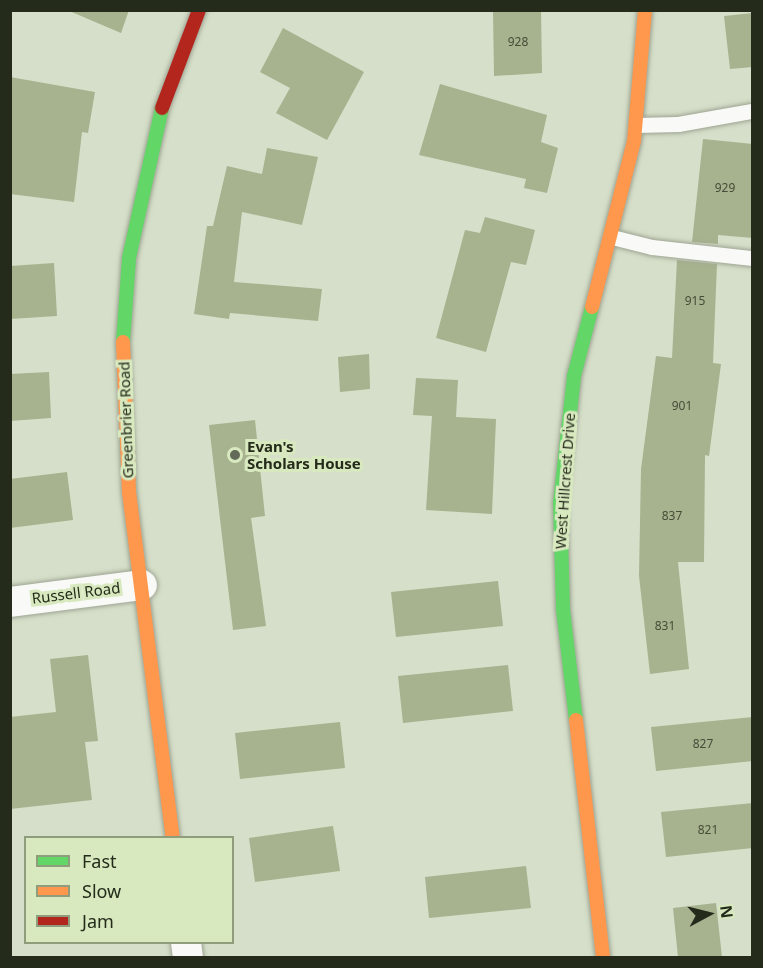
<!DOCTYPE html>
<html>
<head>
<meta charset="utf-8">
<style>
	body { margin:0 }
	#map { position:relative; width:763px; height:968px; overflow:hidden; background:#d6dfc9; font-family:"Noto Sans",sans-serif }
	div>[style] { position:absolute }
	.building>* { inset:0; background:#a7b28f }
	.roads { filter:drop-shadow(0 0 2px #9ea594) drop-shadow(0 0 2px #9ea594) }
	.lane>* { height:15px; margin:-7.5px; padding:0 7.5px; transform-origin:7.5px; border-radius:7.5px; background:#f9faf7 }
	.street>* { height:30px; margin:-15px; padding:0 15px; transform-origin:15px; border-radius:15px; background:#f9faf7 }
	.fast>* { height:14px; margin:-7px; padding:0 7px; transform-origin:7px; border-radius:7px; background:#63d668 }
	.slow>* { height:14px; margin:-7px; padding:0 7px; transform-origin:7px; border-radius:7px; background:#ff974d }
	.jam>* { height:14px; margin:-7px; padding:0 7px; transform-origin:7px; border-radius:7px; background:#b3261e }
	.dots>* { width:16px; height:16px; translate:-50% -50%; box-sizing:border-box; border:3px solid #d8e9bf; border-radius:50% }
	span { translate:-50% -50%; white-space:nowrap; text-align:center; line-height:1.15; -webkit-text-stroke:6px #d8e9bf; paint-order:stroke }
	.number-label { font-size:12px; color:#464d38 }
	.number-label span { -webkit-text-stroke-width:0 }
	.street-label { font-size:15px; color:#252b1b }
	.poi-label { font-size:15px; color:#252b1b; font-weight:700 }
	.left { translate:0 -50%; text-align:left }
	.frame { position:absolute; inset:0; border:12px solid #252b1b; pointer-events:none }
	.legend { position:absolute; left:24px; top:836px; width:210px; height:108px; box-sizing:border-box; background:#d8e9bf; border:2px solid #909d7d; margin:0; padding:8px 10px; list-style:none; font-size:18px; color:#252b1b }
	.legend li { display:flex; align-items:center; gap:12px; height:30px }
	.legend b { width:30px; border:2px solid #909d7d }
	.north { position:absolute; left:679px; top:884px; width:60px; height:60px; -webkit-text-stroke:4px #d8e9bf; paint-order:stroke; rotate:83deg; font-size:16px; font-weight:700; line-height:24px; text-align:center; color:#252b1b }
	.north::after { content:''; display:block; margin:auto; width:21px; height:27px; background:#252b1b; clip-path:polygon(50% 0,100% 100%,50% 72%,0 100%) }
</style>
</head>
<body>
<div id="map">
	<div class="building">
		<i style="clip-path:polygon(67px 10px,129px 10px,121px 33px)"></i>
		<i style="clip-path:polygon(493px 10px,541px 10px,542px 73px,494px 76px)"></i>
		<i style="clip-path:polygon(753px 13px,753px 67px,730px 69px,724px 16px)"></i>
		<i style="clip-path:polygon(283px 28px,364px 72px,327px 140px,276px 113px,290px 88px,260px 72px)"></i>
		<i style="clip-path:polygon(10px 77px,95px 92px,88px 133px,82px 132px,74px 202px,10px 194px)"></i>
		<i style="clip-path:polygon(440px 84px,547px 115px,541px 142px,558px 148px,547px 193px,524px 188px,526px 179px,419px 155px)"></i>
		<i style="clip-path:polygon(703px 139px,753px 144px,753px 238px,718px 235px,718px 244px,692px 242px)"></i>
		<i style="clip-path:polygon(267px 148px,318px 157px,302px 225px,242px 212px,234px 282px,322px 289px,318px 321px,230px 313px,229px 319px,194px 314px,207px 226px,213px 226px,227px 166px,262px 174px)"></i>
		<i style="clip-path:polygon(485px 217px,535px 230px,526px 265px,511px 262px,486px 352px,436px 338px,465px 230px,480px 233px)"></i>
		<i style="clip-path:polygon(677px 260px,717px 264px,713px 363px,721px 364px,709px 456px,705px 455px,704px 562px,678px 562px,689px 669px,650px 674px,639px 576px,641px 469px,656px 356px,672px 358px)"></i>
		<i style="clip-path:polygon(54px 263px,57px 316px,10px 319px,10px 266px)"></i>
		<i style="clip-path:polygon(369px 354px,370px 389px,340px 392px,338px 357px)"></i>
		<i style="clip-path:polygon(49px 372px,51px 418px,10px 421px,10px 374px)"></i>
		<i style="clip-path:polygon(416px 378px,458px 380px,456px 417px,496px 419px,492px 514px,426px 510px,432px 416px,413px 415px)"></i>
		<i style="clip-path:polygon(255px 420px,265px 516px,251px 518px,266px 626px,233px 630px,209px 425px)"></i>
		<i style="clip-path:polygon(67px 472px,73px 520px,10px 528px,10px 479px)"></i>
		<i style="clip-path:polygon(498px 581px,503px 626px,396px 637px,391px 592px)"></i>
		<i style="clip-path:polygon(88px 655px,98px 741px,85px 742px,92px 800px,10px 809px,10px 717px,56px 712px,50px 659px)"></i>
		<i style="clip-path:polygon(508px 665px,513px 711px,403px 723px,398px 676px)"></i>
		<i style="clip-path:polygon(753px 717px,753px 761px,656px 771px,651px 727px)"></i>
		<i style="clip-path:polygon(340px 722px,345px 768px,240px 779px,235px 733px)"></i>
		<i style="clip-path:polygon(753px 803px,753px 848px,666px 857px,661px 812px)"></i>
		<i style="clip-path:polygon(333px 826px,340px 871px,255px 882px,249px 838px)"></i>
		<i style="clip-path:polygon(526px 866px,531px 908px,429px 918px,425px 877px)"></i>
		<i style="clip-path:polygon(716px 903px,722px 957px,678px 957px,673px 908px)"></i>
	</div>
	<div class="roads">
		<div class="lane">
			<i style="left:636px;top:125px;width:42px;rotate:-1.4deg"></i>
			<i style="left:678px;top:124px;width:75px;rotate:-10deg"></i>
			<i style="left:612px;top:237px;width:41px;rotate:14deg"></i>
			<i style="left:652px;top:247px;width:101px;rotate:6.3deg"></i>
		</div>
		<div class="street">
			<i style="left:10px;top:602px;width:133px;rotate:-7.3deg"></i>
			<i style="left:186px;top:942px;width:16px;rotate:83deg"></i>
		</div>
		<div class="fast">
			<i style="left:123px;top:342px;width:84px;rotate:-85.9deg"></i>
			<i style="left:129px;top:258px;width:154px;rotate:-77.6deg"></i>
			<i style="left:576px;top:720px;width:112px;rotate:-96.7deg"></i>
			<i style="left:563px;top:609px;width:106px;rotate:-91.6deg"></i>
			<i style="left:560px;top:503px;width:128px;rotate:-83.7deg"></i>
			<i style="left:574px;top:376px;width:71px;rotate:-75.4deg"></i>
		</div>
		<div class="slow">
			<i style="left:592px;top:307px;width:171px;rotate:-75.8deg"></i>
			<i style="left:634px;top:141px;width:131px;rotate:-85.2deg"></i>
			<i style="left:123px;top:342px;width:150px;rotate:87.7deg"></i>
			<i style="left:129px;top:492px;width:349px;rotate:82.8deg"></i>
			<i style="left:576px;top:720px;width:240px;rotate:83.5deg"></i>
		</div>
		<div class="jam">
			<i style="left:162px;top:108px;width:105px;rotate:-69.3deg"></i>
		</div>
	</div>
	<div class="dots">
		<i style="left:235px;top:455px;background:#636a58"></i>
	</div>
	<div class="number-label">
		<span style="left:518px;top:42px">928</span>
		<span style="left:725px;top:188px">929</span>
		<span style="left:695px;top:301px">915</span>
		<span style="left:682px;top:406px">901</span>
		<span style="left:672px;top:516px">837</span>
		<span style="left:665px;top:626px">831</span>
		<span style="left:703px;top:744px">827</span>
		<span style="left:708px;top:830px">821</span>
	</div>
	<div class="street-label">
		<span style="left:126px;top:420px;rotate:-92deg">Greenbrier Road</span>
		<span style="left:565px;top:481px;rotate:-86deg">West Hillcrest Drive</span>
		<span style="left:76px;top:593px;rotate:-7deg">Russell Road</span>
	</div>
	<div class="poi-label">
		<span class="left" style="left:247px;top:455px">Evan's<br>Scholars House</span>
	</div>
	<div class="frame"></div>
	<ul class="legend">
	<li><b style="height:8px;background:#63d668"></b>Fast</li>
	<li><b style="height:8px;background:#ff974d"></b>Slow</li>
	<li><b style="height:8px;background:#b3261e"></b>Jam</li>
	</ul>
	<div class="north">N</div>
</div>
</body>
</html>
